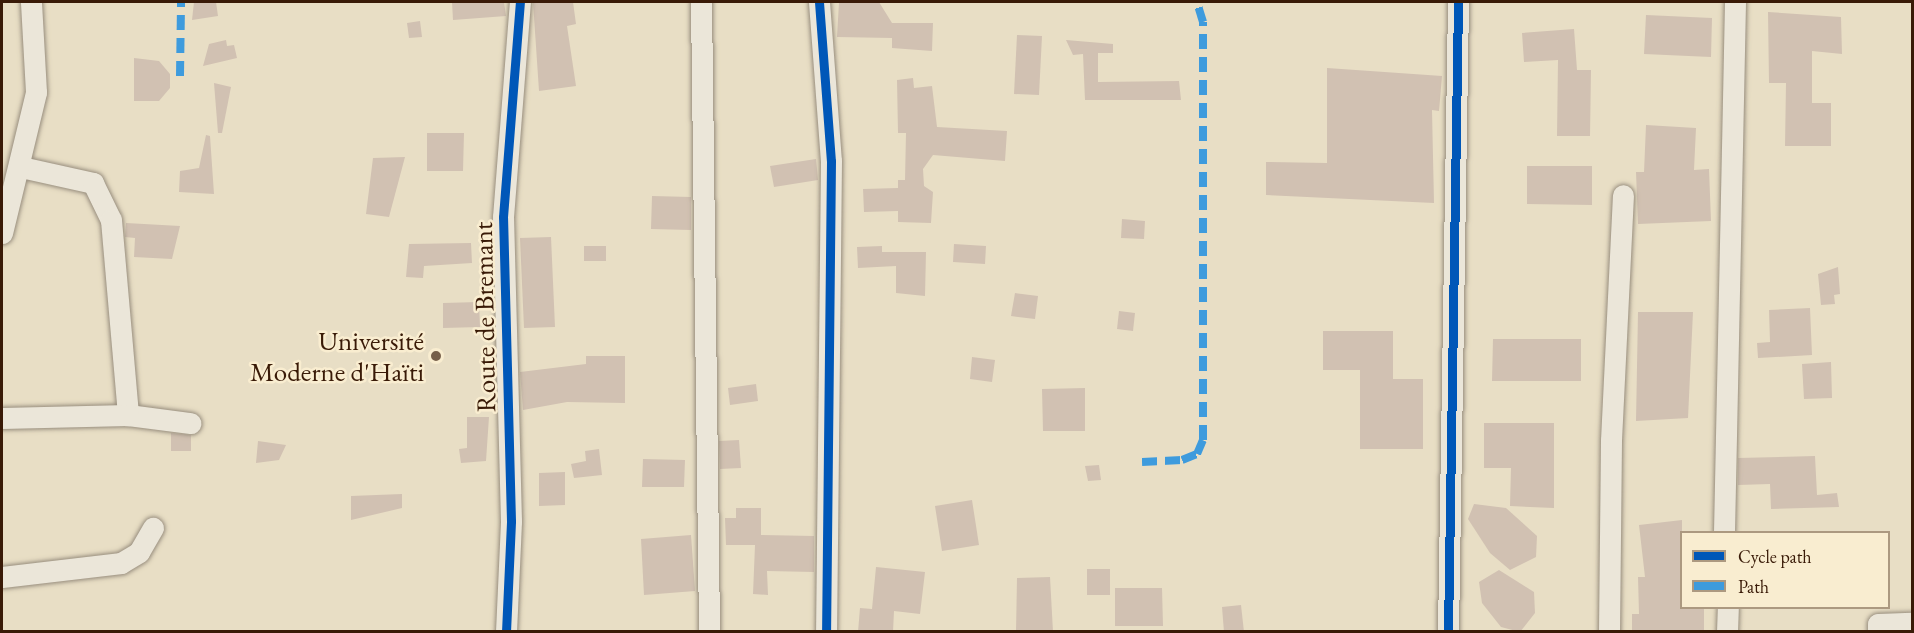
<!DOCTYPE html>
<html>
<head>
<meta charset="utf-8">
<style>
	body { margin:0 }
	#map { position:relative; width:1914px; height:633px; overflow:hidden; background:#e8dec5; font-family:"EB Garamond",serif }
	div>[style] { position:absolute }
	.building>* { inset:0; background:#d1c1b2 }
	.roads { filter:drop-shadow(0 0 2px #988e7e) drop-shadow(0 0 2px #988e7e) }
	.minor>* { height:21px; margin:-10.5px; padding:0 10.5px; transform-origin:10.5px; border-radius:10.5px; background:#ebe6d9 }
	.quiet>* { height:8px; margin-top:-4px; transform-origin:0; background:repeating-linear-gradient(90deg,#3e9bdd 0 15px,transparent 0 23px) }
	.cycleway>* { height:9px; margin:-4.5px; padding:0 4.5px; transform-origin:4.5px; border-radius:4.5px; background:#0057b8 }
	.dots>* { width:16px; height:16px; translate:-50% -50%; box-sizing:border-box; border:3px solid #f9edd0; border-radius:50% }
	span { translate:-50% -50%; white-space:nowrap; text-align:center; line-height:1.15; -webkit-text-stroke:5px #f9edd0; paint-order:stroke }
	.street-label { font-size:27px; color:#391a07 }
	.poi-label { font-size:27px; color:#391a07 }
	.right { translate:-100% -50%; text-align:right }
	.frame { position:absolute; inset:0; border:3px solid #391a07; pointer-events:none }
	.legend { position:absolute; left:1680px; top:531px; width:210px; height:78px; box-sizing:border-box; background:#f9edd0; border:2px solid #ac9980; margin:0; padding:8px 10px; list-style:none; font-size:18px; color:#391a07 }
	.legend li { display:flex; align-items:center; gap:12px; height:30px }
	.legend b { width:30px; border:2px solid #ac9980 }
</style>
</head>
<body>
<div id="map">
	<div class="building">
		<i style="clip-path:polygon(194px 2px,216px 2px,218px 16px,192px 20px)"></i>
		<i style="clip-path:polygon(452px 2px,504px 2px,506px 16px,453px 20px)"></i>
		<i style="clip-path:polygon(533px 2px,573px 2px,576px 24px,567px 26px,576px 86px,539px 91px)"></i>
		<i style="clip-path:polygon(839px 2px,879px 2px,892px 23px,933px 23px,932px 51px,892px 48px,892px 38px,837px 37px)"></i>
		<i style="clip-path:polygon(1768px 12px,1841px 17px,1842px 54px,1812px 51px,1812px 103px,1831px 103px,1831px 146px,1785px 146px,1786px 83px,1769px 83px)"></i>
		<i style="clip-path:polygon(1646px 15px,1712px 18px,1711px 57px,1644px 54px)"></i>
		<i style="clip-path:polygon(420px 21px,422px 37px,409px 38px,407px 23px)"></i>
		<i style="clip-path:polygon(1574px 29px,1577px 70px,1591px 70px,1590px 136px,1557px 136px,1558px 60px,1524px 62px,1522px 33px)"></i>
		<i style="clip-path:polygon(1017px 35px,1042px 36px,1039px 95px,1014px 94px)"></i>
		<i style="clip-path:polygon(226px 40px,227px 46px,234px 45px,237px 58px,203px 66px,209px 44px)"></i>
		<i style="clip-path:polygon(1066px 40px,1113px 44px,1113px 53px,1098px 53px,1098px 82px,1179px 81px,1181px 100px,1085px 100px,1083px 54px,1073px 55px)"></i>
		<i style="clip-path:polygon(134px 58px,159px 61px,170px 74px,170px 88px,159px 101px,134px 101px)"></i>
		<i style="clip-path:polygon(1327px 68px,1442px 76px,1439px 111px,1432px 110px,1434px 203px,1266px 195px,1266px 162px,1327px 163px)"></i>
		<i style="clip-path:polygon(913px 78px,914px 88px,932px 86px,937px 127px,1007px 131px,1005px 161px,933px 155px,923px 169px,924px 186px,933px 192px,931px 223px,898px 222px,898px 211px,864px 212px,863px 189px,898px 188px,898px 180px,905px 180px,906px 133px,898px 133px,897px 80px)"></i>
		<i style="clip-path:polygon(214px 83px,231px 87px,222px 133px,218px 133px)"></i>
		<i style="clip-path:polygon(1646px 125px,1696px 128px,1694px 170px,1709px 169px,1711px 221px,1638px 224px,1636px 172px,1644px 172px)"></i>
		<i style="clip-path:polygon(427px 133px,464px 133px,463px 171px,427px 171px)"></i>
		<i style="clip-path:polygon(206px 135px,210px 136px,214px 194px,179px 192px,180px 171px,199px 168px)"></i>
		<i style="clip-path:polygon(405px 157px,389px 217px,366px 214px,373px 158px)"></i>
		<i style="clip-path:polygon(816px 159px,818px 180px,774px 187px,770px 166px)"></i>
		<i style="clip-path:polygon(1527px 166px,1592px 166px,1592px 205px,1527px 204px)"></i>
		<i style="clip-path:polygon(652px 196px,691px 197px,691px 230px,651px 229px)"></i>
		<i style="clip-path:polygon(1122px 219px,1145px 221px,1144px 239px,1121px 238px)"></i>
		<i style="clip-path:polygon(126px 223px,180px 226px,172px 259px,134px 257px,135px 238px,125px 237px)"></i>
		<i style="clip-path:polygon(551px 237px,555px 327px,524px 328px,520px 238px)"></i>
		<i style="clip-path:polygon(471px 243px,472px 263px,424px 266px,423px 278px,406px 277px,409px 244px)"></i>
		<i style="clip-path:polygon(954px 244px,986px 246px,985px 264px,953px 262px)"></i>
		<i style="clip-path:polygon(584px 246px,606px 246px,606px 261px,584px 261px)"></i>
		<i style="clip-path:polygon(882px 246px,882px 252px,926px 252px,925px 296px,896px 293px,896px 266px,858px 268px,857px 247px)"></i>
		<i style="clip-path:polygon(1838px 267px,1840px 294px,1834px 295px,1835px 304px,1821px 305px,1818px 274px)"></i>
		<i style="clip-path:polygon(1015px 293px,1038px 296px,1035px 319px,1011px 316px)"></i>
		<i style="clip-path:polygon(479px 302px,480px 327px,443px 328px,443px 303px)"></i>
		<i style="clip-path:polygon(1810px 308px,1812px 355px,1758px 358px,1757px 343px,1770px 342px,1769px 310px)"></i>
		<i style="clip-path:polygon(1119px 311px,1135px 313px,1133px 331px,1117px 329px)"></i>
		<i style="clip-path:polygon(1638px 312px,1693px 312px,1688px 418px,1636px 421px)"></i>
		<i style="clip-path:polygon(1323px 331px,1393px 331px,1393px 379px,1423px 379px,1423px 449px,1360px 449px,1360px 370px,1323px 370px)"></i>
		<i style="clip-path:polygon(1493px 339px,1581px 339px,1581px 381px,1492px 381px)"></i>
		<i style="clip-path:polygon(586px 356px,625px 356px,625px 403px,567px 402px,523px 410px,520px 372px,586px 364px)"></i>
		<i style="clip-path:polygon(972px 357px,995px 360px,992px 382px,970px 379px)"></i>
		<i style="clip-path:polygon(1831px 362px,1832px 398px,1804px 399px,1802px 364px)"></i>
		<i style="clip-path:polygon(756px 384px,758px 401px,730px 405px,728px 388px)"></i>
		<i style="clip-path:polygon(1085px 388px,1085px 431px,1043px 431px,1042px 389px)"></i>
		<i style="clip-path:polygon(467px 417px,489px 417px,486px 461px,461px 463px,459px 449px,467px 448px)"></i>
		<i style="clip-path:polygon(1484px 423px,1554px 423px,1554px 508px,1510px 506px,1511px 468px,1484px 468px)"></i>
		<i style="clip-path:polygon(171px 433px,191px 435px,191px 451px,171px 451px)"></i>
		<i style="clip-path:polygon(739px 440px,741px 468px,720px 469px,719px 441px)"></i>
		<i style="clip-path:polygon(258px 441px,286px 445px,279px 460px,256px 463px)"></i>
		<i style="clip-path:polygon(599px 449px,602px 475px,574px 478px,571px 464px,586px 461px,585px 451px)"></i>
		<i style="clip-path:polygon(1815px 456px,1817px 495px,1837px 493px,1839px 507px,1771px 509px,1770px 484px,1738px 485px,1738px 458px)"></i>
		<i style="clip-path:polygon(643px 459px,685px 460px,684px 487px,642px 487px)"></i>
		<i style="clip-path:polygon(1099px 465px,1101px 480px,1088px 481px,1085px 466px)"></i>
		<i style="clip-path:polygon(565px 472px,565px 505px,539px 506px,539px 473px)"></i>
		<i style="clip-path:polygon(402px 494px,402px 508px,351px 520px,351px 496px)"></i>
		<i style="clip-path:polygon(972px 500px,979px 545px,942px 551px,935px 506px)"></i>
		<i style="clip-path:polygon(1474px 504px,1506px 508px,1537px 536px,1536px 557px,1510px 570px,1490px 553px,1468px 519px)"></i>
		<i style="clip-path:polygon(736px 508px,761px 508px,761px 535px,814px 536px,814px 572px,767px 571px,768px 595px,753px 594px,755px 545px,726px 545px,725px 518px,736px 518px)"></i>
		<i style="clip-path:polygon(1682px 520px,1682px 608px,1704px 608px,1704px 632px,1632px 632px,1632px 614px,1639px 614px,1638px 577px,1645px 577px,1639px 525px)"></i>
		<i style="clip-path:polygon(691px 535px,695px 591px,644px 595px,641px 539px)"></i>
		<i style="clip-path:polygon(876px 567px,925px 572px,920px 614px,894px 611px,893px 632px,858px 632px,860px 608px,872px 609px)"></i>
		<i style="clip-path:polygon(1087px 569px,1110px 569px,1110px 595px,1087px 595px)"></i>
		<i style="clip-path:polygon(1499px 570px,1534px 592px,1535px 613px,1520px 632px,1501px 627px,1482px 603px,1479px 582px)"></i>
		<i style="clip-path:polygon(1050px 577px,1053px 632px,1016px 632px,1017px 578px)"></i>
		<i style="clip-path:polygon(1115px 588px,1162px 588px,1163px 626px,1115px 626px)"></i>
		<i style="clip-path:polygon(1241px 605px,1244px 632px,1224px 632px,1222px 607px)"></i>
	</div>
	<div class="roads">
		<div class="minor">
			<i style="left:701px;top:2px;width:630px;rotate:89.27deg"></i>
			<i style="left:819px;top:2px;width:159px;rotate:85.7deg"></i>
			<i style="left:831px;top:161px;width:471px;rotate:90.6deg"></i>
			<i style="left:21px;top:167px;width:74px;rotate:12.5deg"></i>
			<i style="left:93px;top:183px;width:41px;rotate:64.1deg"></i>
			<i style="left:111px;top:220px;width:196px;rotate:85deg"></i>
			<i style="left:128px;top:415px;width:63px;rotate:7.4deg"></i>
			<i style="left:2px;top:233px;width:145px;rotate:-76.4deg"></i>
			<i style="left:36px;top:92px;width:90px;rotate:-93.2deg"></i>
			<i style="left:2px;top:418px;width:126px;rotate:-1.4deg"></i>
			<i style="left:1724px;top:532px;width:530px;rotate:-88.81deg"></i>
			<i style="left:2px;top:577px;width:120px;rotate:-6.7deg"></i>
			<i style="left:121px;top:563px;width:21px;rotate:-31deg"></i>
			<i style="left:139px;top:552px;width:28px;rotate:-60deg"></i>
			<i style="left:506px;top:632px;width:111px;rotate:-87.4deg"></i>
			<i style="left:511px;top:521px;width:304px;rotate:-91.5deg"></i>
			<i style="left:503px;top:217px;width:216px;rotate:-85.5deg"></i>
			<i style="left:1448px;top:632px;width:630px;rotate:-89.09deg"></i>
			<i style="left:1609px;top:632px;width:192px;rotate:-89.4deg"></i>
			<i style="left:1611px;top:440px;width:245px;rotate:-87.2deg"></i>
			<i style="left:1727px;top:632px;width:24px;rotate:-88deg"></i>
			<i style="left:1878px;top:632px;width:8px;rotate:-90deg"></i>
			<i style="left:1878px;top:624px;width:34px;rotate:-2deg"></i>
		</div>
	</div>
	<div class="quiet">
		<i style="left:180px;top:76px;width:74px;rotate:-89.2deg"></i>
		<i style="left:1142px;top:462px;width:40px;rotate:-2.9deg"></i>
		<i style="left:1182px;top:460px;width:16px;rotate:-22deg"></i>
		<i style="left:1197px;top:454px;width:15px;rotate:-67deg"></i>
		<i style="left:1203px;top:440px;width:418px;rotate:-90deg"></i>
		<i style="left:1203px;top:22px;width:21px;rotate:-107deg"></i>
	</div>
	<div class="cycleway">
		<i style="left:819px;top:2px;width:159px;rotate:85.7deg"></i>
		<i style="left:831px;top:161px;width:471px;rotate:90.6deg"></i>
		<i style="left:506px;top:632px;width:111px;rotate:-87.4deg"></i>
		<i style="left:511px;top:521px;width:304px;rotate:-91.5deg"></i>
		<i style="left:503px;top:217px;width:216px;rotate:-85.5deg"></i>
		<i style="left:1448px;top:632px;width:630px;rotate:-89.09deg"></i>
	</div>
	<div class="dots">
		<i style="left:436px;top:356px;background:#765f4a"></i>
	</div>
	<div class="street-label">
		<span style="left:484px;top:317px;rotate:-91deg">Route de Bremant</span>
	</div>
	<div class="poi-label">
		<span class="right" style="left:424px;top:356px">Université<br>Moderne d'Haïti</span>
	</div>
	<div class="frame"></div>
	<ul class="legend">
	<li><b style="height:8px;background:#0057b8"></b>Cycle path</li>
	<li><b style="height:8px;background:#3e9bdd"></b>Path</li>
	</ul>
</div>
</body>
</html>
